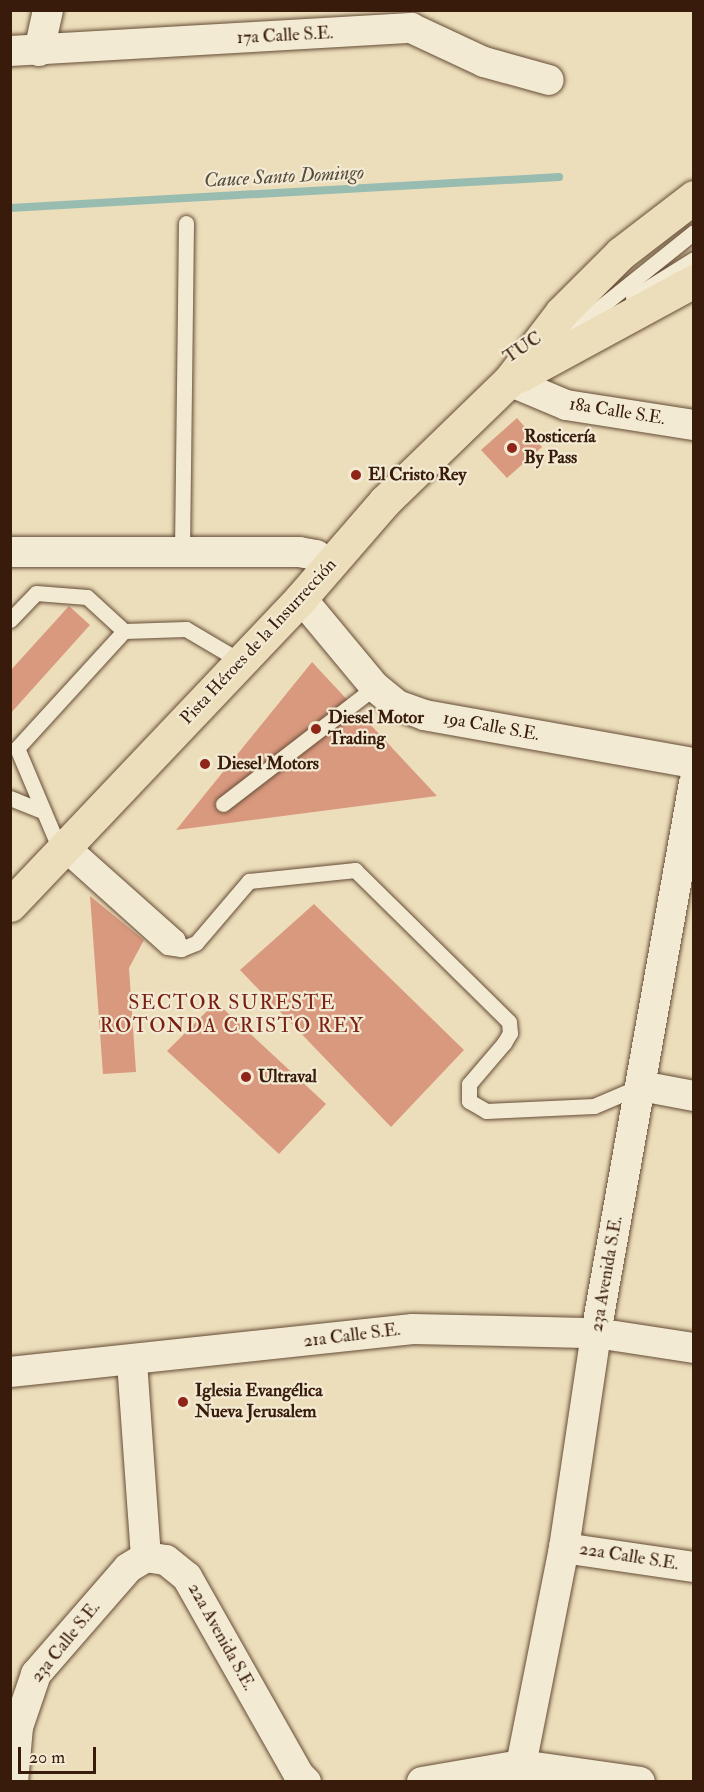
<!DOCTYPE html>
<html>
<head>
<meta charset="utf-8">
<style>
	body { margin:0 }
	#map { position:relative; width:704px; height:1792px; overflow:hidden; background:#eddebb; font-family:"IM FELL Double Pica",serif }
	div>[style] { position:absolute }
	.stream>* { height:8px; margin:-4px; padding:0 4px; transform-origin:4px; border-radius:4px; background:#99bcb1 }
	.building>* { inset:0; background:#d9997f }
	.roads { filter:drop-shadow(0 0 2px #654c36) drop-shadow(0 0 2px #654c36) }
	.service>* { height:15px; margin:-7.5px; padding:0 7.5px; transform-origin:7.5px; border-radius:7.5px; background:#f3ead3 }
	.minor>* { height:30px; margin:-15px; padding:0 15px; transform-origin:15px; border-radius:15px; background:#f3ead3 }
	.primary>* { height:33px; margin:-16.5px; padding:0 16.5px; transform-origin:16.5px; border-radius:16.5px; background:#eddebb }
	.dots>* { width:16px; height:16px; translate:-50% -50%; box-sizing:border-box; border:3px solid #f3ead3; border-radius:50% }
	span { translate:-50% -50%; white-space:nowrap; text-align:center; line-height:1.15; -webkit-text-stroke:4.5px #f3ead3; paint-order:stroke }
	.street-label { font-size:18px; color:#381b0a }
	.poi-label { font-size:18px; color:#381b0a; font-weight:700 }
	.left { translate:0 -50%; text-align:left }
	.water-label { font-size:20px; color:#554b3c; font-style:italic }
	.neighbourhood-label { font-size:20px; color:#7a1f14; letter-spacing:1.5px }
	.frame { position:absolute; inset:0; border:12px solid #381b0a; pointer-events:none }
	.scale { position:absolute; left:18px; top:1747px; width:78px; height:27px; box-sizing:border-box; border:3px solid #381b0a; border-top:0; padding-left:8px; font-size:18px; line-height:21px; white-space:nowrap; color:#381b0a; -webkit-text-stroke:4px #f3ead3; paint-order:stroke }
</style>
</head>
<body>
<div id="map">
	<div class="stream">
		<i style="left:10px;top:208px;width:550px;rotate:-3.23deg"></i>
	</div>
	<div class="building">
		<i style="clip-path:polygon(517px 418px,542px 447px,507px 478px,481px 450px)"></i>
		<i style="clip-path:polygon(69px 606px,90px 625px,10px 714px,10px 671px)"></i>
		<i style="clip-path:polygon(312px 662px,437px 796px,176px 830px)"></i>
		<i style="clip-path:polygon(90px 896px,144px 940px,129px 968px,136px 1072px,103px 1074px)"></i>
		<i style="clip-path:polygon(314px 904px,464px 1050px,391px 1127px,240px 970px)"></i>
		<i style="clip-path:polygon(216px 1002px,326px 1104px,279px 1154px,167px 1051px)"></i>
	</div>
	<div class="roads">
		<div class="service">
			<i style="left:633px;top:297px;width:72px;rotate:-31.9deg"></i>
			<i style="left:563px;top:337px;width:168px;rotate:-38.7deg"></i>
			<i style="left:182px;top:551px;width:328px;rotate:-89.3deg"></i>
			<i style="left:10px;top:620px;width:37px;rotate:-46deg"></i>
			<i style="left:36px;top:593px;width:51px;rotate:4.5deg"></i>
			<i style="left:87px;top:597px;width:50px;rotate:42.6deg"></i>
			<i style="left:242px;top:662px;width:65px;rotate:-149.5deg"></i>
			<i style="left:186px;top:629px;width:62px;rotate:178.2deg"></i>
			<i style="left:124px;top:631px;width:159px;rotate:132.4deg"></i>
			<i style="left:17px;top:748px;width:113px;rotate:67.1deg"></i>
			<i style="left:61px;top:852px;width:142px;rotate:41.9deg"></i>
			<i style="left:167px;top:947px;width:14px;rotate:8deg"></i>
			<i style="left:181px;top:949px;width:16px;rotate:-22deg"></i>
			<i style="left:196px;top:943px;width:82px;rotate:-49.5deg"></i>
			<i style="left:249px;top:881px;width:107px;rotate:-5.9deg"></i>
			<i style="left:355px;top:870px;width:216px;rotate:44.6deg"></i>
			<i style="left:509px;top:1022px;width:11px;rotate:85deg"></i>
			<i style="left:510px;top:1033px;width:12px;rotate:121deg"></i>
			<i style="left:504px;top:1043px;width:54px;rotate:130.5deg"></i>
			<i style="left:469px;top:1084px;width:17px;rotate:90deg"></i>
			<i style="left:469px;top:1101px;width:20px;rotate:30deg"></i>
			<i style="left:486px;top:1111px;width:108px;rotate:-2.7deg"></i>
			<i style="left:594px;top:1106px;width:51px;rotate:-23.1deg"></i>
			<i style="left:10px;top:798px;width:35px;rotate:22deg"></i>
			<i style="left:223px;top:804px;width:192px;rotate:-37.6deg"></i>
			<i style="left:67px;top:840px;width:147px;rotate:41.7deg"></i>
			<i style="left:177px;top:938px;width:12px;rotate:70deg"></i>
		</div>
		<div class="minor">
			<i style="left:10px;top:51px;width:402px;rotate:-3.3deg"></i>
			<i style="left:411px;top:28px;width:81px;rotate:25deg"></i>
			<i style="left:484px;top:62px;width:67px;rotate:15.5deg"></i>
			<i style="left:39px;top:51px;width:42px;rotate:-77.6deg"></i>
			<i style="left:509px;top:381px;width:62px;rotate:22.8deg"></i>
			<i style="left:566px;top:405px;width:130px;rotate:8.9deg"></i>
			<i style="left:10px;top:552px;width:289px"></i>
			<i style="left:299px;top:552px;width:17px;rotate:10deg"></i>
			<i style="left:316px;top:555px;width:18px;rotate:34deg"></i>
			<i style="left:301px;top:598px;width:116px;rotate:50.3deg"></i>
			<i style="left:375px;top:687px;width:28px;rotate:39deg"></i>
			<i style="left:397px;top:705px;width:29px;rotate:20deg"></i>
			<i style="left:424px;top:715px;width:274px;rotate:10.1deg"></i>
			<i style="left:641px;top:1086px;width:54px;rotate:10.7deg"></i>
			<i style="left:132px;top:1362px;width:196px;rotate:85.9deg"></i>
			<i style="left:10px;top:1372px;width:405px;rotate:-6.1deg"></i>
			<i style="left:413px;top:1329px;width:183px;rotate:1.3deg"></i>
			<i style="left:596px;top:1333px;width:99px;rotate:8.7deg"></i>
			<i style="left:564px;top:1548px;width:131px;rotate:8.3deg"></i>
			<i style="left:146px;top:1557px;width:20px;rotate:9deg"></i>
			<i style="left:166px;top:1560px;width:27px;rotate:39deg"></i>
			<i style="left:187px;top:1577px;width:227px;rotate:60.5deg"></i>
			<i style="left:299px;top:1775px;width:10px;rotate:45deg"></i>
			<i style="left:521px;top:1765px;width:221px;rotate:-78.8deg"></i>
			<i style="left:564px;top:1548px;width:217px;rotate:-81.5deg"></i>
			<i style="left:596px;top:1333px;width:559px;rotate:-79.9deg"></i>
			<i style="left:13px;top:1782px;width:55px;rotate:-84.8deg"></i>
			<i style="left:18px;top:1727px;width:56px;rotate:-71.2deg"></i>
			<i style="left:36px;top:1674px;width:140px;rotate:-49deg"></i>
			<i style="left:128px;top:1568px;width:21px;rotate:-31deg"></i>
			<i style="left:422px;top:1782px;width:100px;rotate:-9.7deg"></i>
			<i style="left:521px;top:1765px;width:120px;rotate:8.1deg"></i>
		</div>
		<div class="primary">
			<i style="left:519px;top:376px;width:199px;rotate:-28.5deg"></i>
			<i style="left:10px;top:905px;width:423px;rotate:-46.5deg"></i>
			<i style="left:301px;top:598px;width:128px;rotate:-49.1deg"></i>
			<i style="left:385px;top:501px;width:173px;rotate:-44.1deg"></i>
			<i style="left:509px;top:381px;width:86px;rotate:-52.6deg"></i>
			<i style="left:561px;top:313px;width:85px;rotate:-45deg"></i>
			<i style="left:621px;top:253px;width:92px;rotate:-37.5deg"></i>
		</div>
	</div>
	<div class="dots">
		<i style="left:512px;top:448px;background:#8f2418"></i>
		<i style="left:356px;top:475px;background:#8f2418"></i>
		<i style="left:316px;top:729px;background:#8f2418"></i>
		<i style="left:205px;top:764px;background:#8f2418"></i>
		<i style="left:246px;top:1077px;background:#8f2418"></i>
		<i style="left:183px;top:1402px;background:#8f2418"></i>
	</div>
	<div class="street-label">
		<span style="left:285px;top:36px;rotate:-3deg">17a Calle S.E.</span>
		<span style="left:523px;top:348px;rotate:-34deg">TUC</span>
		<span style="left:617px;top:412px;rotate:9deg">18a Calle S.E.</span>
		<span style="left:259px;top:642px;rotate:-47deg">Pista Héroes de la Insurrección</span>
		<span style="left:491px;top:727px;rotate:10deg">19a Calle S.E.</span>
		<span style="left:607px;top:1274px;rotate:-80deg">23a Avenida S.E.</span>
		<span style="left:352px;top:1336px;rotate:-7deg">21a Calle S.E.</span>
		<span style="left:629px;top:1557px;rotate:9deg">22a Calle S.E.</span>
		<span style="left:221px;top:1637px;rotate:61deg">22a Avenida S.E.</span>
		<span style="left:66px;top:1642px;rotate:-51deg">23a Calle S.E.</span>
	</div>
	<div class="poi-label">
		<span class="left" style="left:524px;top:448px">Rosticería<br>By Pass</span>
		<span class="left" style="left:368px;top:475px">El Cristo Rey</span>
		<span class="left" style="left:328px;top:729px">Diesel Motor<br>Trading</span>
		<span class="left" style="left:217px;top:764px">Diesel Motors</span>
		<span class="left" style="left:258px;top:1077px">Ultraval</span>
		<span class="left" style="left:195px;top:1402px">Iglesia Evangélica<br>Nueva Jerusalem</span>
	</div>
	<div class="water-label">
		<span style="left:284px;top:176px;rotate:-3deg">Cauce Santo Domingo</span>
	</div>
	<div class="neighbourhood-label">
		<span style="left:232px;top:1014px">SECTOR SURESTE<br>ROTONDA CRISTO REY</span>
	</div>
	<div class="frame"></div>
	<div class="scale">20 m</div>
</div>
</body>
</html>
